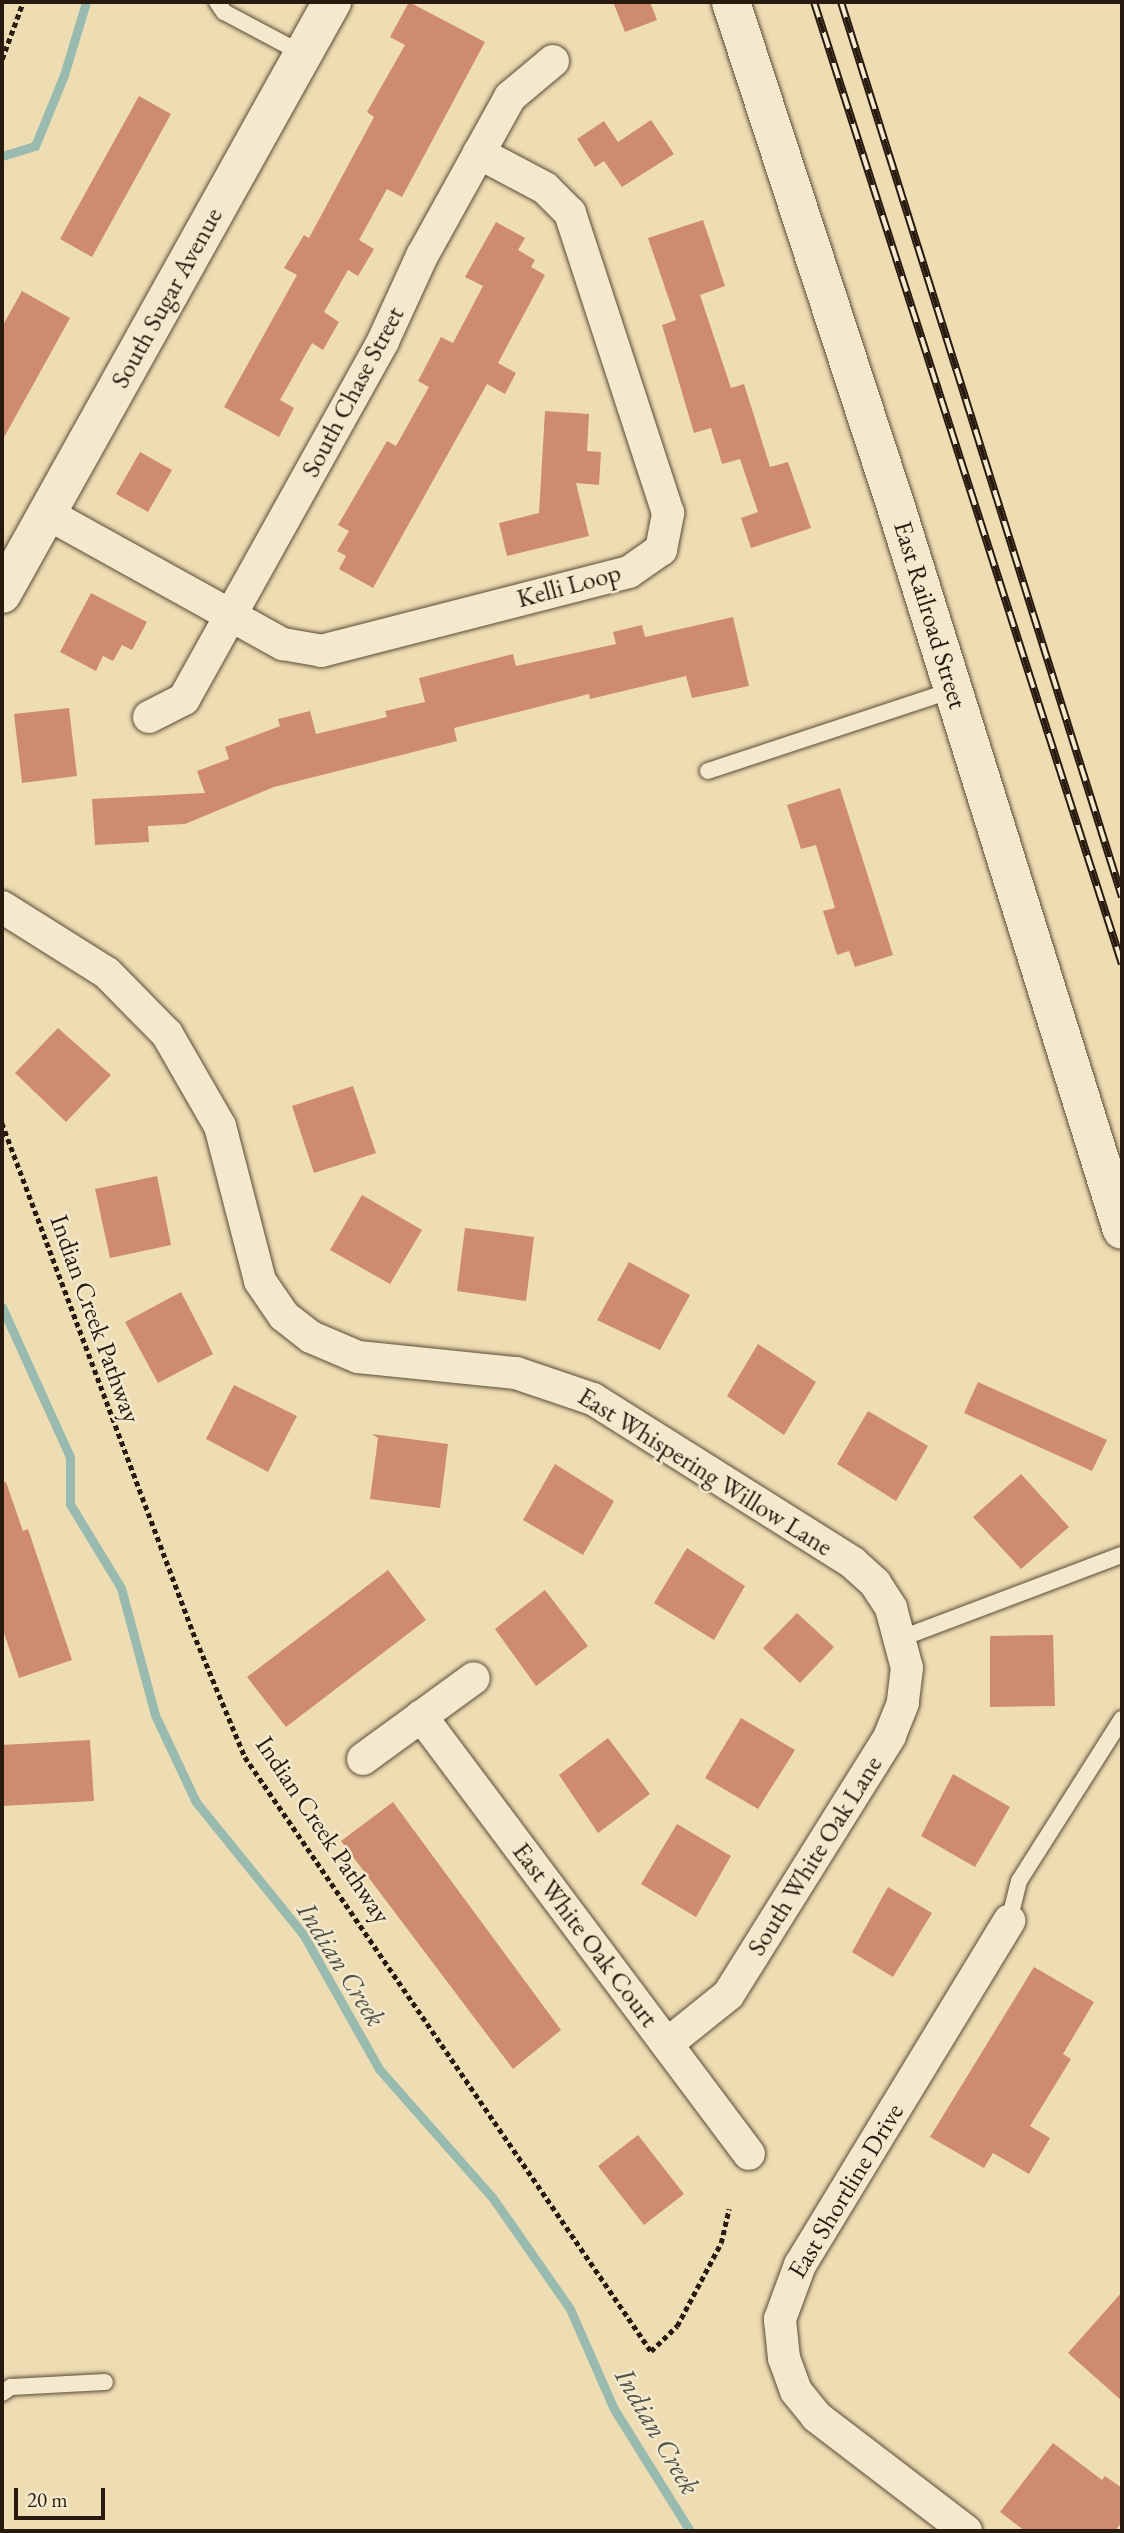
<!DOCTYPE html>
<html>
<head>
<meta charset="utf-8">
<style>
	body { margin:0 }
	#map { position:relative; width:1124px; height:2533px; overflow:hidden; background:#eeddb2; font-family:"EB Garamond",serif }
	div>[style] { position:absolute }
	.stream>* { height:9px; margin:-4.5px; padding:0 4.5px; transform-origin:4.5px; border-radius:4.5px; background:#99bbaf }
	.building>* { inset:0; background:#cf8b70 }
	.path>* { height:4.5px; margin-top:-2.25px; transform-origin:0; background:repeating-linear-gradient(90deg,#281a0f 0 5px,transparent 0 8.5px) }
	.roads { filter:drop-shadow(0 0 2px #5a4b38) drop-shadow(0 0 2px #5a4b38) }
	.service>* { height:16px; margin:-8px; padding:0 8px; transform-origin:8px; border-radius:8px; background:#f4e9cd }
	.minor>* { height:32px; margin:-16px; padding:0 16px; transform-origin:16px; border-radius:16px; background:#f4e9cd }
	.tertiary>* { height:38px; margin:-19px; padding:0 19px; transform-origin:19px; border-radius:19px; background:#f4e9cd }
	.rail>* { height:8px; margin-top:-4px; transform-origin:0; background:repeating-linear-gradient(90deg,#f4e9cd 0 16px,#281a0f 0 32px); box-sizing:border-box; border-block:2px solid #281a0f }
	span { translate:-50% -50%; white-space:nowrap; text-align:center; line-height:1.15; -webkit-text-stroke:5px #f4e9cd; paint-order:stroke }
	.street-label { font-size:26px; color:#281a0f }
	.water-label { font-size:28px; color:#505247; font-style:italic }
	.frame { position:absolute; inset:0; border:4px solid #281a0f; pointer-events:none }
	.scale { position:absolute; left:14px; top:2488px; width:91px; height:32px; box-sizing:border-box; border:4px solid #281a0f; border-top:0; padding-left:9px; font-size:21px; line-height:24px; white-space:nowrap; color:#281a0f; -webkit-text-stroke:5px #f4e9cd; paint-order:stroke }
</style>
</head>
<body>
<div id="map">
	<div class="stream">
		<i style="left:2px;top:156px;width:34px;rotate:-17deg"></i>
		<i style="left:35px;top:146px;width:77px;rotate:-67.8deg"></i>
		<i style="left:64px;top:75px;width:76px;rotate:-73.2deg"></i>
		<i style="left:2px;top:1307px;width:165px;rotate:65.6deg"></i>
		<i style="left:70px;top:1457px;width:47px;rotate:90deg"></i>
		<i style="left:70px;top:1504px;width:98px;rotate:58.7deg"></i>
		<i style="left:121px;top:1588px;width:131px;rotate:75deg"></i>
		<i style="left:155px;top:1715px;width:96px;rotate:64.8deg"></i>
		<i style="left:196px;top:1802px;width:170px;rotate:51deg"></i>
		<i style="left:303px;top:1934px;width:155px;rotate:60.6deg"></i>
		<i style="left:379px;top:2069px;width:171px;rotate:48.6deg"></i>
		<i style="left:492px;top:2197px;width:136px;rotate:55.1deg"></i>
		<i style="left:570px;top:2309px;width:109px;rotate:66.3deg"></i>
		<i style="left:614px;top:2409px;width:144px;rotate:58.1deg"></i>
	</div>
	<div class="building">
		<i style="clip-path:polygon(409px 2px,485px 42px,402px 197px,387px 189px,359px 240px,374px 249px,358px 276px,348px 270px,324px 312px,339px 322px,323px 350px,312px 343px,280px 400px,294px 408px,279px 437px,224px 407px,297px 275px,284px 268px,304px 235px,309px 238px,374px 117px,367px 112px,405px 45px,390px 37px)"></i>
		<i style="clip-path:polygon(613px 2px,650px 2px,657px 20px,625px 32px)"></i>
		<i style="clip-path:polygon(139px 96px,171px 114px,92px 257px,60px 239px)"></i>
		<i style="clip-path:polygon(651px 120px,674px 154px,622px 187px,604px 161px,595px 167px,577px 139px,604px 121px,618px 142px)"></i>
		<i style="clip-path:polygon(703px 220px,725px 286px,700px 295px,731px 388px,744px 384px,770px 467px,788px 462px,811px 528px,751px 548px,741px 518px,758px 512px,740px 459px,722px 464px,711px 428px,694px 433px,662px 325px,676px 320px,648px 238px)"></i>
		<i style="clip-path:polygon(496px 222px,525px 238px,518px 250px,535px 260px,531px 267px,545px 275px,498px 363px,516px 373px,505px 394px,487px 384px,373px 588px,339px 569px,346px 556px,337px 551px,349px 531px,338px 525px,387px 441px,396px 446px,429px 387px,418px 381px,441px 337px,453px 343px,483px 286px,465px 277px)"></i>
		<i style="clip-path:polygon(22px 291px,70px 318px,2px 441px,2px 327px)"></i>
		<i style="clip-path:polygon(545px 411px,589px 414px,587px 451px,601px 452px,599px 485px,576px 483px,589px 536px,507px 556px,499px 523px,539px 513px)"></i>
		<i style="clip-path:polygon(140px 452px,172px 470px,148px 512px,116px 494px)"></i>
		<i style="clip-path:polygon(91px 593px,147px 622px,132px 650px,122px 645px,113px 661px,103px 656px,96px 671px,60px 652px)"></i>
		<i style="clip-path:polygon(733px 617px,749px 686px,692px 698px,686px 676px,590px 699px,589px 694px,454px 728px,457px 741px,274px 787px,185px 824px,148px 826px,149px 842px,95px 845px,92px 799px,205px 793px,197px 771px,229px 759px,225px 747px,280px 726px,278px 719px,310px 711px,316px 734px,387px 717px,385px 711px,425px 702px,419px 678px,513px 654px,516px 666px,616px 644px,613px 632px,642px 625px,645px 637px)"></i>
		<i style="clip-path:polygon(69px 708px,77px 776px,22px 783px,14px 714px)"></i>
		<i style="clip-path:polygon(840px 788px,893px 955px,855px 967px,849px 951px,837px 955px,823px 911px,835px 908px,816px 845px,801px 849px,787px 805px)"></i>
		<i style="clip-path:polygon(58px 1028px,111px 1075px,66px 1122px,15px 1073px)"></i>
		<i style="clip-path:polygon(353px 1086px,376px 1153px,314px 1173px,292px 1106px)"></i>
		<i style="clip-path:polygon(157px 1176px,171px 1245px,110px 1258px,95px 1189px)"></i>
		<i style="clip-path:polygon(362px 1195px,422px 1230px,390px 1284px,330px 1250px)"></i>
		<i style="clip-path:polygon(465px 1228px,534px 1237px,526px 1301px,457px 1291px)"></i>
		<i style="clip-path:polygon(629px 1262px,690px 1295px,660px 1350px,597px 1320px)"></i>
		<i style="clip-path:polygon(181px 1292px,213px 1354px,158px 1383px,125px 1322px)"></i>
		<i style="clip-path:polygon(758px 1344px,816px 1382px,784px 1435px,727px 1396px)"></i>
		<i style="clip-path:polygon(978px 1382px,1107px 1440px,1092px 1471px,964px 1413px)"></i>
		<i style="clip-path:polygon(234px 1385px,297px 1416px,268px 1472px,206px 1439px)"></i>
		<i style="clip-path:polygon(868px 1411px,928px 1446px,896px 1501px,837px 1464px)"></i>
		<i style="clip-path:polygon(372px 1434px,448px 1444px,440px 1508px,370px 1499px,378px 1438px)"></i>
		<i style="clip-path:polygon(555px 1464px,614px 1501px,583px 1555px,523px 1520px)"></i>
		<i style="clip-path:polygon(1021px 1474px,1069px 1527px,1021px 1569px,973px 1517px)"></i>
		<i style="clip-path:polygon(2px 1482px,6px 1482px,23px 1531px,28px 1529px,72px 1660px,19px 1678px,2px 1627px)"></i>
		<i style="clip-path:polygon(687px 1548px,745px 1586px,714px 1640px,654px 1603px)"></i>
		<i style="clip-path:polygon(388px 1570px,426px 1620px,286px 1727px,247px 1677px)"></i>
		<i style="clip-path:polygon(545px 1590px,588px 1646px,536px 1686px,495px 1629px)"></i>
		<i style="clip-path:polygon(797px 1613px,834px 1647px,800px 1683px,763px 1648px)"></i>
		<i style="clip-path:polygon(1053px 1635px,1055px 1706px,990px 1707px,990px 1636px)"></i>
		<i style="clip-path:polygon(741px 1718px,795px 1750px,758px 1809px,705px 1778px)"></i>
		<i style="clip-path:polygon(608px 1738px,650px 1794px,598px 1833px,559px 1775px)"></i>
		<i style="clip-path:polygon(90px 1740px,94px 1801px,2px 1806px,2px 1745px)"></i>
		<i style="clip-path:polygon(953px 1774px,1010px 1807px,975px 1867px,921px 1836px)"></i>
		<i style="clip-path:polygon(393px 1802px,561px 2030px,513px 2069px,341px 1841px)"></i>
		<i style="clip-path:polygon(677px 1824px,731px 1856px,696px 1917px,641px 1884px)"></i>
		<i style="clip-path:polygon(888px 1887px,932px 1913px,893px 1977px,852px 1952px)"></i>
		<i style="clip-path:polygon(1034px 1967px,1094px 2002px,1063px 2054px,1071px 2059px,1030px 2126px,1050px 2138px,1029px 2174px,993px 2153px,984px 2168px,930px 2137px)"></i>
		<i style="clip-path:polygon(638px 2135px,684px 2194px,644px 2225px,598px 2166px)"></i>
		<i style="clip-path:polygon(1122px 2292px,1122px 2401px,1068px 2353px)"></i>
		<i style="clip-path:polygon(1053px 2443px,1102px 2480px,1105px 2476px,1122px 2488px,1122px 2522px,1115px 2531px,1025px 2531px,1000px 2512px)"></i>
	</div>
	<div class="path">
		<i style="left:2px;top:59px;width:61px;rotate:-69.8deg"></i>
		<i style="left:2px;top:1123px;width:544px;rotate:69.43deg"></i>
		<i style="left:193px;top:1632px;width:135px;rotate:67.4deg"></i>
		<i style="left:245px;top:1757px;width:719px;rotate:55.65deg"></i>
		<i style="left:651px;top:2351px;width:36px;rotate:-44deg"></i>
		<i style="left:677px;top:2326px;width:94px;rotate:-62.1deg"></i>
		<i style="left:721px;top:2243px;width:35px;rotate:-77deg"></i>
	</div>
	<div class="roads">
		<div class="service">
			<i style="left:217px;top:2px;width:12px;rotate:55deg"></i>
			<i style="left:224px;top:12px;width:89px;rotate:28deg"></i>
			<i style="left:708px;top:771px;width:258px;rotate:-18.3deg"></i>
			<i style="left:902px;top:1638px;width:235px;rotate:-20.7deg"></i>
			<i style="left:1009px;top:1921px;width:41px;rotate:-76deg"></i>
			<i style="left:1019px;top:1881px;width:192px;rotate:-57.6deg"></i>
			<i style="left:2px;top:2393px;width:11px;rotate:-34deg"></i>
			<i style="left:11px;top:2387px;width:94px;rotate:-3deg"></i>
		</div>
		<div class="minor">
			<i style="left:48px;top:514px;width:269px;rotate:29deg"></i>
			<i style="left:283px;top:644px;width:39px;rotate:10deg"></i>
			<i style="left:321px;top:651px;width:318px;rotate:-14.4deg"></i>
			<i style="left:629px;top:572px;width:39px;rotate:-35deg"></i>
			<i style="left:661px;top:550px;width:38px;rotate:-79deg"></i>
			<i style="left:668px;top:513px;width:316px;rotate:-108.1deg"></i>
			<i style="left:570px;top:213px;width:35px;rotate:-135deg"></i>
			<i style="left:545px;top:188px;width:75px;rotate:-152.1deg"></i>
			<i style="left:149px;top:717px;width:39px;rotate:-27deg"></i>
			<i style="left:184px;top:699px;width:410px;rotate:-60.9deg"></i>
			<i style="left:383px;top:341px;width:94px;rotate:-65.4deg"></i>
			<i style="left:422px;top:256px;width:182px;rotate:-61deg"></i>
			<i style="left:510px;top:97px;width:56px;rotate:-39.9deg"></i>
			<i style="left:2px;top:907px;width:124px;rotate:32.2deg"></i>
			<i style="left:107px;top:973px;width:86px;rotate:45.5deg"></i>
			<i style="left:167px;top:1034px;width:106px;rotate:60.1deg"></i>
			<i style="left:220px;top:1126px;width:160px;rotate:75.5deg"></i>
			<i style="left:260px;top:1281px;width:42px;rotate:55.6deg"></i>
			<i style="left:284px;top:1316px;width:34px;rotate:38deg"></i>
			<i style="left:311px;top:1337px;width:51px;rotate:23.1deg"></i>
			<i style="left:358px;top:1357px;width:159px;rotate:5.8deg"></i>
			<i style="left:516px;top:1373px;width:81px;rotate:18.7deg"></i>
			<i style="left:593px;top:1399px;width:307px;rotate:32.2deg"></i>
			<i style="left:853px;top:1563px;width:30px;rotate:42deg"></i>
			<i style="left:875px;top:1583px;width:30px;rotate:57deg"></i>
			<i style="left:891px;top:1608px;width:62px;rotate:75.1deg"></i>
			<i style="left:907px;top:1668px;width:35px;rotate:97deg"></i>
			<i style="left:903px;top:1703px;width:35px;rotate:112deg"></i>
			<i style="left:890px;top:1736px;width:305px;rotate:122deg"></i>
			<i style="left:728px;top:1995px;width:78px;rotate:141.2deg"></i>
			<i style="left:421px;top:1716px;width:547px;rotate:53.17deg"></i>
			<i style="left:363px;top:1759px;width:137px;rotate:-36.1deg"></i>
			<i style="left:966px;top:2531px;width:188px;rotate:-142.6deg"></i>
			<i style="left:817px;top:2417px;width:33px;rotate:-129deg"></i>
			<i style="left:796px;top:2391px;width:35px;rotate:-110deg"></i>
			<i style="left:784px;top:2358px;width:39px;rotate:-96deg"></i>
			<i style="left:780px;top:2319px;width:58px;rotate:-69.7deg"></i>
			<i style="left:800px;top:2265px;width:403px;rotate:-58.7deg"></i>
		</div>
		<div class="tertiary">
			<i style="left:731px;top:2px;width:534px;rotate:71.9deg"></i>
			<i style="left:897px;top:510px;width:754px;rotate:72.65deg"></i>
			<i style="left:2px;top:594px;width:678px;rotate:-60.86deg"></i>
		</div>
	</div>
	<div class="rail">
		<i style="left:814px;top:2px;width:1010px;rotate:72.25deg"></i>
		<i style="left:841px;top:2px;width:938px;rotate:72.57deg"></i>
	</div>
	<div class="street-label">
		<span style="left:167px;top:298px;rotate:-61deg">South Sugar Avenue</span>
		<span style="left:353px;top:392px;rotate:-62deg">South Chase Street</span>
		<span style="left:569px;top:586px;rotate:-15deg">Kelli Loop</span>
		<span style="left:930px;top:615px;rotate:73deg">East Railroad Street</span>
		<span style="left:95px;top:1319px;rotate:70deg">Indian Creek Pathway</span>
		<span style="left:705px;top:1472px;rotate:32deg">East Whispering Willow Lane</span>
		<span style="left:323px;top:1830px;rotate:56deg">Indian Creek Pathway</span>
		<span style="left:815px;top:1856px;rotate:-58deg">South White Oak Lane</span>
		<span style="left:585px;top:1935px;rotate:53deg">East White Oak Court</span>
		<span style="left:846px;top:2191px;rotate:-59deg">East Shortline Drive</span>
	</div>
	<div class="water-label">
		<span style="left:342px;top:1964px;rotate:58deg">Indian Creek</span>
		<span style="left:658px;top:2431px;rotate:60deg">Indian Creek</span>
	</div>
	<div class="frame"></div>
	<div class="scale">20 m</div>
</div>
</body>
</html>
